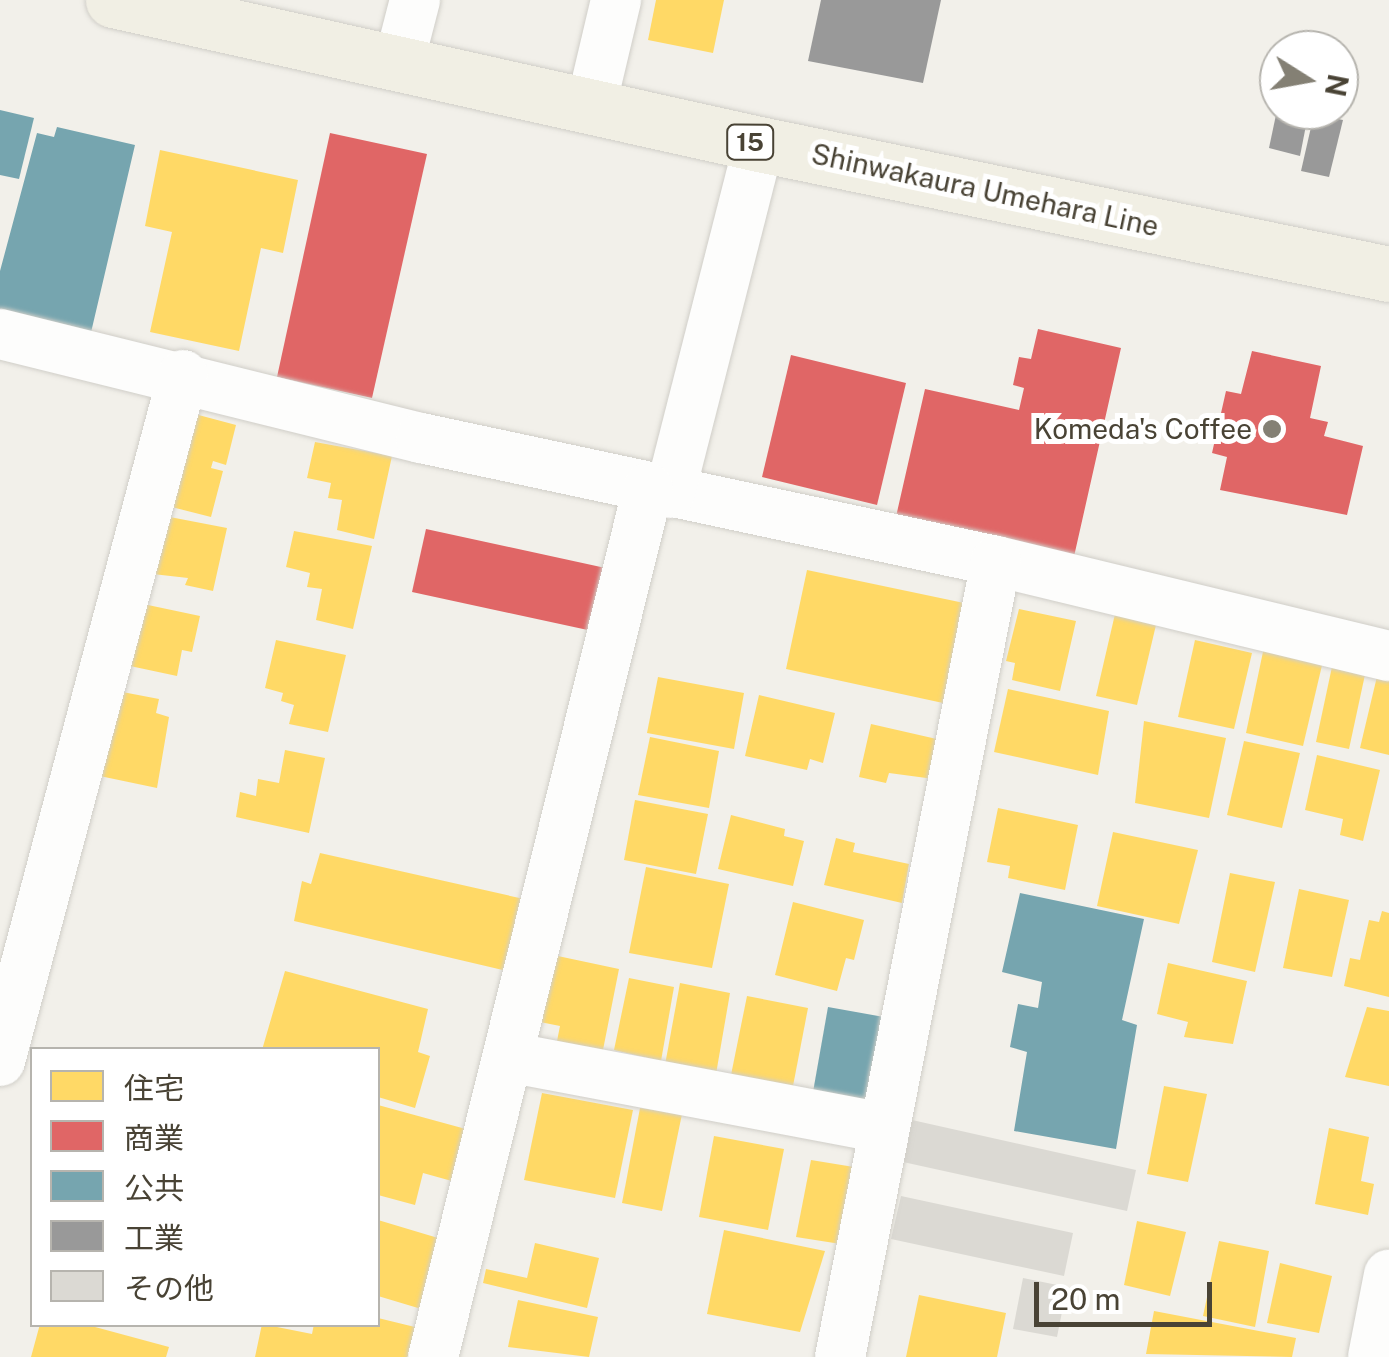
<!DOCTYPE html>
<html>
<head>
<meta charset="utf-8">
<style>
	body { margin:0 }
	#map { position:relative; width:1389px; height:1357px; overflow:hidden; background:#f2f0ea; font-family:"Public Sans","Noto Sans JP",sans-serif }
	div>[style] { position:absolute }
	.homes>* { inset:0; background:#ffd966 }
	.shops>* { inset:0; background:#e06666 }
	.public>* { inset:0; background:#76a5af }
	.industry>* { inset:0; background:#999 }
	.building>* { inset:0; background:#dbd9d3 }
	.roads { filter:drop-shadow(0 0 2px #d0cec8) drop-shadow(0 0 2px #d0cec8) }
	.minor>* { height:50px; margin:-25px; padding:0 25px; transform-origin:25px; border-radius:25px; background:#fdfdfc }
	.primary>* { height:55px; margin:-27.5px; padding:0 27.5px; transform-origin:27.5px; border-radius:27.5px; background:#f1efe4 }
	.dots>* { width:28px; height:28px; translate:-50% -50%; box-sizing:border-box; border:5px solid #fff; border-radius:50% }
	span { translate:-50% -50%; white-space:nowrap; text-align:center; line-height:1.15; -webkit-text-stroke:10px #fff; paint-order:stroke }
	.shield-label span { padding:2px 8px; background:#fff; border:2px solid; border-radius:8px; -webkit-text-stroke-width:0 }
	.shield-label { font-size:25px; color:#494335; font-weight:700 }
	.street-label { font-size:28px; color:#494335 }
	.poi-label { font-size:28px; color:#494335 }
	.right { translate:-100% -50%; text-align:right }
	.legend { position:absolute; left:30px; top:1047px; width:350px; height:280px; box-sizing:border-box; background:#fff; border:2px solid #b6b4ae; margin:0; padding:12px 18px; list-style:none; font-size:30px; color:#494335 }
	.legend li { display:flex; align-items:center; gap:20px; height:50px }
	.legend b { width:50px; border:2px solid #b6b4ae }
	.north { position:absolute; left:1259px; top:30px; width:100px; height:100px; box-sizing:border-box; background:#fff; border:2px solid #b6b4ae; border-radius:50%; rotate:101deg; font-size:28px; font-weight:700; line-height:40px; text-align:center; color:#494335 }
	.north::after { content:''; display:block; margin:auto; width:35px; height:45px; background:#848074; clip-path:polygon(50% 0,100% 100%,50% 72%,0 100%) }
	.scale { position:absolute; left:1034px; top:1282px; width:178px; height:45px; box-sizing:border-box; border:5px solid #494335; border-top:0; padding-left:12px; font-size:30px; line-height:35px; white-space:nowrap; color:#494335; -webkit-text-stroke:8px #fff; paint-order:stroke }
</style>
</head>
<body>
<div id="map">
	<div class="homes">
		<i style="clip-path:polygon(656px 0,724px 0,713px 53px,648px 40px)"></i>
		<i style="clip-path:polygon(160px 150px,298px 180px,283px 253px,261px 248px,239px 351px,150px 332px,172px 232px,145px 226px)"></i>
		<i style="clip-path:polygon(176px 409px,236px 425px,226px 465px,213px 461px,211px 468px,223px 471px,211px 517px,152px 502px)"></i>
		<i style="clip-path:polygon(315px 442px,392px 456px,374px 539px,337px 530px,342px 500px,328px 498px,331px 483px,307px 478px)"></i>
		<i style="clip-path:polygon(149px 513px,227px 528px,213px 591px,185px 585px,188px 578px,135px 572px)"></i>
		<i style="clip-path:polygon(294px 531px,372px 546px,353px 629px,316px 620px,322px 589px,307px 587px,310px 573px,286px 567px)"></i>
		<i style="clip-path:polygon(807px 570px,964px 603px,943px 703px,786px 669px)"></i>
		<i style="clip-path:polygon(129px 601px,200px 616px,192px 652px,182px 650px,177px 676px,116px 663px)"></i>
		<i style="clip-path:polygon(1019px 609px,1076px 621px,1060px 691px,1012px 680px,1015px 663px,1006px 661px)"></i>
		<i style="clip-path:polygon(1115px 614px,1156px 625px,1137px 705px,1096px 696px)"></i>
		<i style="clip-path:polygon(276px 640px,346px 655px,328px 732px,289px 724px,294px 705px,281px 701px,283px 693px,265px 688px)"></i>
		<i style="clip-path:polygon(1195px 640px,1252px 653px,1234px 729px,1178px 717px)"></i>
		<i style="clip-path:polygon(1264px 647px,1323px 661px,1303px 746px,1246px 733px)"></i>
		<i style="clip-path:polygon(1333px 662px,1366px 670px,1349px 749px,1316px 742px)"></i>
		<i style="clip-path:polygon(1379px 668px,1389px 670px,1389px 755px,1360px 748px)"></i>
		<i style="clip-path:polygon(658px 677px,744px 693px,734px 749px,647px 733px)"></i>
		<i style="clip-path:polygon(1008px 689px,1109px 711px,1098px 775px,994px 752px)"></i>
		<i style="clip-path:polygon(112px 690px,159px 699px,156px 713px,169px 717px,157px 788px,95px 775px)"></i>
		<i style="clip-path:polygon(759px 695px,835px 713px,823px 763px,810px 759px,807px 770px,745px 756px)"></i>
		<i style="clip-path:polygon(1144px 721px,1226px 738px,1209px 818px,1135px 803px)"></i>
		<i style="clip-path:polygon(871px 724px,941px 740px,934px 779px,889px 773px,886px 783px,859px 777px)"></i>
		<i style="clip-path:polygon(650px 737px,719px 751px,709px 808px,638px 795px)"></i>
		<i style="clip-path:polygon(1244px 741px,1300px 753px,1282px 828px,1227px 815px)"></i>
		<i style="clip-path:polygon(285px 750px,325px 758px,309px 833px,236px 817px,240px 792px,256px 796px,258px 779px,279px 783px)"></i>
		<i style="clip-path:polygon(1317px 755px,1380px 770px,1363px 841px,1340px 835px,1343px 819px,1305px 810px)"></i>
		<i style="clip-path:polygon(635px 800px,708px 814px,696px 874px,624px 860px)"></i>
		<i style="clip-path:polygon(998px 808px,1078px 825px,1065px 890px,1008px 878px,1010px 866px,987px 862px)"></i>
		<i style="clip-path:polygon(731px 815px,785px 829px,784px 836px,804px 841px,793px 886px,718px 869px)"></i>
		<i style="clip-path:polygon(1113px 832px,1198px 850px,1179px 924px,1097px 906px)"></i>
		<i style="clip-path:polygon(836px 838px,855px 843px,853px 852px,909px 864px,902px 903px,824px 885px)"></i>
		<i style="clip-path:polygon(320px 853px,524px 899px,507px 971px,294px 921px,302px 881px,311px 884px)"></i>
		<i style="clip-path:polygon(646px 867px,729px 884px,712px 968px,629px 953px)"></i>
		<i style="clip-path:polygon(1230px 873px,1275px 882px,1255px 972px,1212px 962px)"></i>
		<i style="clip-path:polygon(1299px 889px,1349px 900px,1332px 977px,1283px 968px)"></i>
		<i style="clip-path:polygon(793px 902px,864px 920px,854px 960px,846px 958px,837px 991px,775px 975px)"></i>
		<i style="clip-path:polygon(1382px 911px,1389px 913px,1389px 997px,1344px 986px,1350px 958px,1360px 960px,1369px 920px,1379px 922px)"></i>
		<i style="clip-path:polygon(553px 955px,619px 969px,601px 1060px,555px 1051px,560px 1026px,540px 1022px)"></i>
		<i style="clip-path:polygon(1168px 963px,1247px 981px,1233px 1044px,1184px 1037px,1188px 1022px,1157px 1014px)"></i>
		<i style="clip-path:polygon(285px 971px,428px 1009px,418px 1052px,430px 1056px,415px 1108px,378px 1097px,378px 1050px,262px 1050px)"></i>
		<i style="clip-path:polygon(629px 978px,674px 987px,661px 1061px,614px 1050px)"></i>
		<i style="clip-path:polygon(680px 983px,730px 993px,716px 1074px,665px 1065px)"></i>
		<i style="clip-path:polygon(747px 996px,808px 1008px,793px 1086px,731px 1075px)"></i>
		<i style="clip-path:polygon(1367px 1007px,1389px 1011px,1389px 1086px,1345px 1077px)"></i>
		<i style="clip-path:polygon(1164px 1086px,1207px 1094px,1188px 1182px,1147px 1174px)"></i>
		<i style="clip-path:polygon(542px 1093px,633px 1110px,615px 1198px,524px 1180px)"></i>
		<i style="clip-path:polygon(378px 1105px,473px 1131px,459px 1183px,423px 1173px,415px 1205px,378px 1195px)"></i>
		<i style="clip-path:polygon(640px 1108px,682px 1114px,662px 1211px,622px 1203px)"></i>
		<i style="clip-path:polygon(1329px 1128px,1369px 1137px,1361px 1181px,1374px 1184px,1368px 1215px,1315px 1204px)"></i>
		<i style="clip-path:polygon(714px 1136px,784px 1149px,768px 1230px,699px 1217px)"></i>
		<i style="clip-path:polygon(811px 1160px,866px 1169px,847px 1245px,796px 1237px)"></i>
		<i style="clip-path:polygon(378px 1220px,448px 1241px,428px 1311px,378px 1296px)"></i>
		<i style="clip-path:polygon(1137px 1221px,1186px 1232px,1170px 1296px,1124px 1285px)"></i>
		<i style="clip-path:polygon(724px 1230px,825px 1251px,800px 1332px,707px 1314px)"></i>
		<i style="clip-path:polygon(1219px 1241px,1269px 1251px,1255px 1327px,1203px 1316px)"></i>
		<i style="clip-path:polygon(535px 1243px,599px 1258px,587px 1308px,483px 1283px,486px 1269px,527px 1278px)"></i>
		<i style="clip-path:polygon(1280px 1263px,1332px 1276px,1319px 1333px,1267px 1323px)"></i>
		<i style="clip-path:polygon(919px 1295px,1006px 1313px,997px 1357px,906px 1357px)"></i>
		<i style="clip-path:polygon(518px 1300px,598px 1317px,589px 1357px,508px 1347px)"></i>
		<i style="clip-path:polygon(1154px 1311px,1296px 1338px,1292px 1357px,1146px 1354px)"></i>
		<i style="clip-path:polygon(378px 1318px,423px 1329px,415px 1357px,255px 1357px,262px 1324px,312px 1334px,314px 1324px,378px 1324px)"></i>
		<i style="clip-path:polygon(40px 1324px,84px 1324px,169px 1347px,166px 1357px,31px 1357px)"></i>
	</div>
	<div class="shops">
		<i style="clip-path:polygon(330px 133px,427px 154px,372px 398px,277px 377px)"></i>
		<i style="clip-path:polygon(1038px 329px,1121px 348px,1073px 561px,895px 521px,925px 389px,1019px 410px,1024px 388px,1013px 385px,1019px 357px,1031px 359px)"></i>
		<i style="clip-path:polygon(1252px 351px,1321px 366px,1310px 418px,1328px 422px,1324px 436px,1363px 446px,1347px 515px,1220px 490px,1227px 457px,1212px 453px,1226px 391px,1241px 394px)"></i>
		<i style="clip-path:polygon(791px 355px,906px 383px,877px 505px,762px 477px)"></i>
		<i style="clip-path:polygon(426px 529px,610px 569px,597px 632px,412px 592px)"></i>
	</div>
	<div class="public">
		<i style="clip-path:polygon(0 110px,34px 118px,19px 179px,0 175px)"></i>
		<i style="clip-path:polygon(57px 127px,135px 145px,89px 341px,0 319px,0 271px,37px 133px,54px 137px)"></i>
		<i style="clip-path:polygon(1020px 893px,1144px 919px,1122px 1020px,1137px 1025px,1116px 1149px,1014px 1131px,1027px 1052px,1010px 1047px,1018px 1004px,1038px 1008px,1042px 982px,1002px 972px)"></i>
		<i style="clip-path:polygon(828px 1007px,895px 1019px,880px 1104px,813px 1092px)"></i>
	</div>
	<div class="industry">
		<i style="clip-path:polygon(821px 0,941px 0,923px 83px,808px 61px)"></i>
		<i style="clip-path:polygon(1277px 110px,1309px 110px,1300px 156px,1269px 148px)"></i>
		<i style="clip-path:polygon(1314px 114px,1343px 120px,1329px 177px,1301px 171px)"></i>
	</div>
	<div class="building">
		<i style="clip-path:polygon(912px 1120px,1136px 1170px,1127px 1211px,903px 1162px)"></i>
		<i style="clip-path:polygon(901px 1196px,1073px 1233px,1064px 1276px,891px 1239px)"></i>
		<i style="clip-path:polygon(1023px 1278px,1067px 1287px,1057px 1337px,1013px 1329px)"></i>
	</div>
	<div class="roads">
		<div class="minor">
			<i style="left:399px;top:62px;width:64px;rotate:-75.5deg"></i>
			<i style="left:591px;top:106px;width:109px;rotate:-76.7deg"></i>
			<i style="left:0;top:334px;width:434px;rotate:13.9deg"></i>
			<i style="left:421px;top:438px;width:588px;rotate:12.07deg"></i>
			<i style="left:996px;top:561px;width:404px;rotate:13.6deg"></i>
			<i style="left:670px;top:493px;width:360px;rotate:-75.7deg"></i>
			<i style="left:508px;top:1057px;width:382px;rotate:10.7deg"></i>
			<i style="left:0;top:1061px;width:710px;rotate:-75.06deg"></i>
			<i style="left:433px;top:1357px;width:895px;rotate:-76.1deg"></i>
			<i style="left:840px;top:1357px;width:811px;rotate:-78.91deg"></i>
			<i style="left:1373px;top:1357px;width:84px;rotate:-79deg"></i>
		</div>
		<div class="primary">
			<i style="left:113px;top:0;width:662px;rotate:12.57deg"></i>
			<i style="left:759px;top:144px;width:643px;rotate:11.66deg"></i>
		</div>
	</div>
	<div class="dots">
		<i style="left:1272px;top:429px;background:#848074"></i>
	</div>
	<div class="shield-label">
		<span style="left:750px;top:142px">15</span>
	</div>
	<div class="street-label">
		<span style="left:985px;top:190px;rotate:12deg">Shinwakaura Umehara Line</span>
	</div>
	<div class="poi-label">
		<span class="right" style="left:1252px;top:429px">Komeda's Coffee</span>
	</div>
	<ul class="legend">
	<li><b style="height:28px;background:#ffd966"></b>住宅</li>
	<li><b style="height:28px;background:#e06666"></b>商業</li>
	<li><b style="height:28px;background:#76a5af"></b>公共</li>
	<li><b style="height:28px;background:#999"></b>工業</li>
	<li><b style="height:28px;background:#dbd9d3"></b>その他</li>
	</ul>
	<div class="north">N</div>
	<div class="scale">20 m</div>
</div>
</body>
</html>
